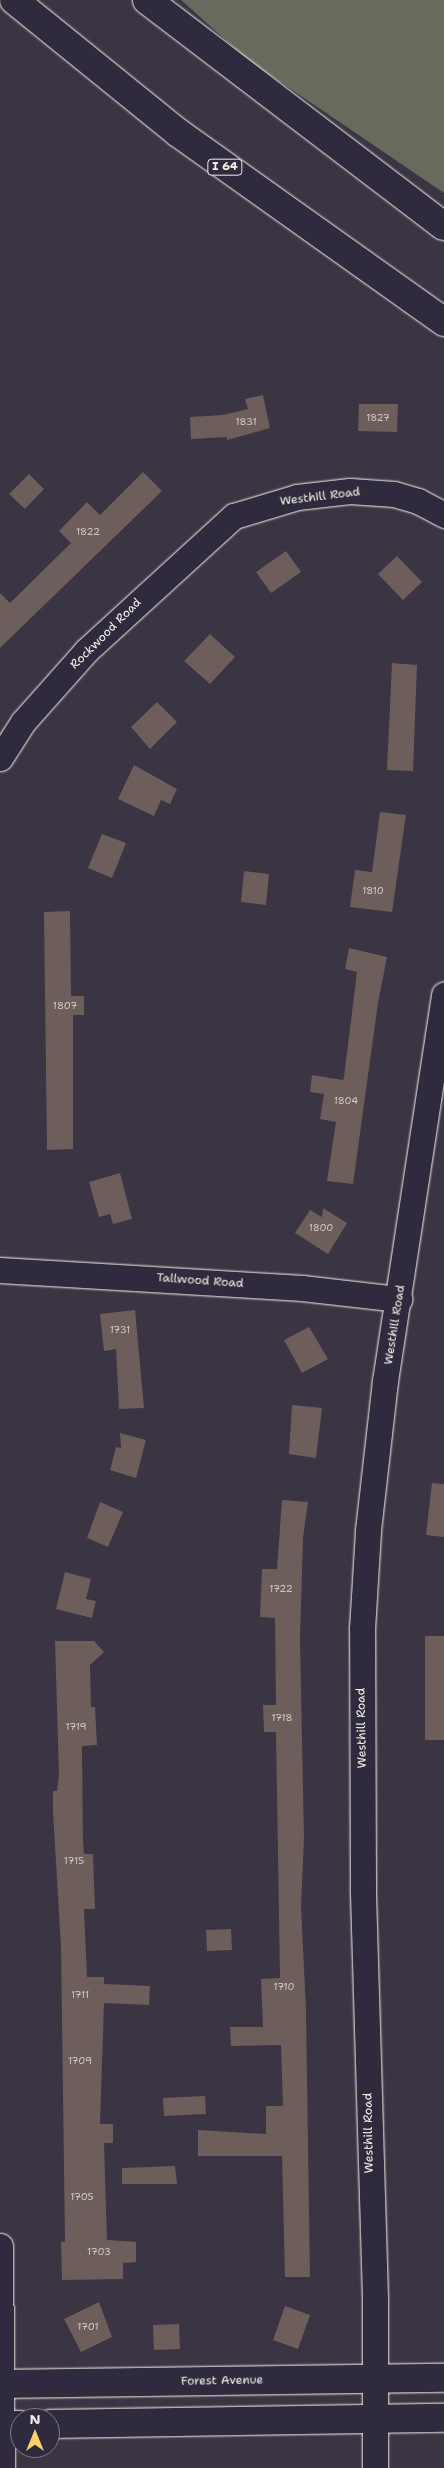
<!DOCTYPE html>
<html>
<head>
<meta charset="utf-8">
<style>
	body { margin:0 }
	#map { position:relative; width:444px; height:2468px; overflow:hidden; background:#3b3443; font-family:"Shantell Sans",sans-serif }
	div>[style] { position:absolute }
	.green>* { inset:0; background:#666b5d }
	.building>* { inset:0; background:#6d5d5b }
	.roads { filter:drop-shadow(0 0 1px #f4f1e8) drop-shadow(0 0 1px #f4f1e8) }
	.minor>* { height:25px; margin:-12.5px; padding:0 12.5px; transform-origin:12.5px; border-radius:12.5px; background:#2f2a3d }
	.secondary>* { height:28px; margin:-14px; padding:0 14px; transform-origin:14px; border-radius:14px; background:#2f2a3d }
	.motorway>* { height:28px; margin:-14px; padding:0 14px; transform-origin:14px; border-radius:14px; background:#2f2a3d }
	span { translate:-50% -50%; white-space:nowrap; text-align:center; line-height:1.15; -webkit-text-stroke:5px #2f2a3d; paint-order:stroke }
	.number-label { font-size:10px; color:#d2ccc5 }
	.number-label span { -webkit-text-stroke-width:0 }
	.shield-label span { padding:1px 4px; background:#2f2a3d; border:1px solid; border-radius:4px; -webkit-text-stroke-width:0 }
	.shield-label { font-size:11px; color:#f4f1e8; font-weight:700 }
	.street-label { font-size:12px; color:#f4f1e8 }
	.north { position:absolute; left:10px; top:2408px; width:50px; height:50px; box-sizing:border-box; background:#2f2a3d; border:1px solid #7e7a81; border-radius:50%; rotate:0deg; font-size:14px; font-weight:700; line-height:20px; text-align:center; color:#f4f1e8 }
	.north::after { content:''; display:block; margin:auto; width:18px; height:22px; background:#ffd166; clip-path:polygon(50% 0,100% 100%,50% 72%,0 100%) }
</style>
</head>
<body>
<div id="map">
	<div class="green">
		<i style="clip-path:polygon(181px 0,444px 0,444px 193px,248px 60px)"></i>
	</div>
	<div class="building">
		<i style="clip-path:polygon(263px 395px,270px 428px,227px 440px,227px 437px,191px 439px,190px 417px,223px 415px,248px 409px,245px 399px)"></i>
		<i style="clip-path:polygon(359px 404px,398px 404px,397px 432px,358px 431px)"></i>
		<i style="clip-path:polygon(143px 472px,162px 491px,0 648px,0 593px,10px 603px,71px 543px,59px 531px,87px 502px,100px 515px)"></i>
		<i style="clip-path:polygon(29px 474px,44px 489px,25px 509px,9px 494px)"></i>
		<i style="clip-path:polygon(286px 551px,301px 572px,271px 593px,256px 572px)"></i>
		<i style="clip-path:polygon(397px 556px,422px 582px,403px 600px,378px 574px)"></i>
		<i style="clip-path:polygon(210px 634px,235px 657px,210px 684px,184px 661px)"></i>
		<i style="clip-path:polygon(392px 663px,417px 665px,413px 771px,387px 770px)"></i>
		<i style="clip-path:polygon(157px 702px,177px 722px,150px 749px,131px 727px)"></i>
		<i style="clip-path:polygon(134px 765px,177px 789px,170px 804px,161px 800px,154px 816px,118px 799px)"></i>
		<i style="clip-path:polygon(380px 812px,406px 815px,392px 912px,350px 907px,355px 870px,372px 872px)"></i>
		<i style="clip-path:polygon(102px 834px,126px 843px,112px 878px,88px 868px)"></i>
		<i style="clip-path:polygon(244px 871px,269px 874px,266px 905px,241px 902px)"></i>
		<i style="clip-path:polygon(70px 911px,71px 996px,84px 996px,84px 1015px,73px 1015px,73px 1149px,47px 1150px,44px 912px)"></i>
		<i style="clip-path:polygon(349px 948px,387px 957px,378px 1003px,353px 1184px,327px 1181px,336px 1122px,320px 1119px,324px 1094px,310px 1092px,312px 1075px,343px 1080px,344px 1077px,357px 972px,345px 969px)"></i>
		<i style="clip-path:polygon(120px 1173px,132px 1219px,113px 1224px,110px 1214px,99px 1217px,89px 1182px)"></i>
		<i style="clip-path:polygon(323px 1208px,347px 1223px,328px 1254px,295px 1233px,310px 1210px,322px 1217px)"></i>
		<i style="clip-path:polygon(135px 1310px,144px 1408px,119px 1409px,116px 1349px,104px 1351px,100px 1314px)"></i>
		<i style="clip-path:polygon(309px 1327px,328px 1359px,302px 1373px,284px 1340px)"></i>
		<i style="clip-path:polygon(292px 1405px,322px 1408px,316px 1458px,289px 1454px)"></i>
		<i style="clip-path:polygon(120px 1433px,146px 1440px,136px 1478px,110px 1470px,116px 1447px,121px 1448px)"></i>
		<i style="clip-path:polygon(432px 1483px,444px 1484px,444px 1537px,426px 1535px)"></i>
		<i style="clip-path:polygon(282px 1500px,308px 1502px,303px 1538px,300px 1638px,304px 1839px,301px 1906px,306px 2010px,310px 2277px,285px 2277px,282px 2156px,198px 2156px,198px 2130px,266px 2134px,266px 2106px,283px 2106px,281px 2045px,231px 2046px,230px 2027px,263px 2027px,261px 1979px,280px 1978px,276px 1732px,264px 1732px,263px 1705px,276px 1705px,275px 1618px,260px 1617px,262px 1569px,277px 1569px)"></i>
		<i style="clip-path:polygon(100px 1502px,123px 1512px,108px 1547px,87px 1538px)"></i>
		<i style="clip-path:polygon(65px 1572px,91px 1579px,86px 1599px,96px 1601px,92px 1618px,56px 1609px)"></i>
		<i style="clip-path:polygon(425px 1636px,444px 1636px,444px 1740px,425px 1740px)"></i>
		<i style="clip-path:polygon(55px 1641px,94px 1641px,104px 1652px,90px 1665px,91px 1707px,95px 1707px,97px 1745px,82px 1746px,83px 1842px,84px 1854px,93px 1854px,95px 1909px,84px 1909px,87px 1977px,104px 1977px,104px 1984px,150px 1986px,149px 2005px,104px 2003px,100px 2124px,113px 2124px,113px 2143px,104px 2143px,107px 2240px,136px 2242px,136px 2262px,123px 2263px,123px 2279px,62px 2280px,61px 2242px,65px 2242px,61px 1947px,53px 1812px,53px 1791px,57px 1791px,59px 1776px)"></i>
		<i style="clip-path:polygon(231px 1929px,232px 1950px,207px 1951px,206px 1930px)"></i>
		<i style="clip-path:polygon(205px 2096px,206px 2114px,164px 2116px,163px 2098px)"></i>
		<i style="clip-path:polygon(175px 2166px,177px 2184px,122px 2184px,122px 2168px)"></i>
		<i style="clip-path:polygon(99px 2302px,112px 2337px,81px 2352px,64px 2319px)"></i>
		<i style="clip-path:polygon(285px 2306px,310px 2315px,298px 2349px,273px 2340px)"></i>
		<i style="clip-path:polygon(179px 2324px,180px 2349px,154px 2350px,153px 2325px)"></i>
	</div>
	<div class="roads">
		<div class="minor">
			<i style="left:0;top:758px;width:43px;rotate:-57.4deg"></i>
			<i style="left:23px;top:722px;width:96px;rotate:-48.4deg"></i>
			<i style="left:87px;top:650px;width:199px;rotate:-42.4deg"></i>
			<i style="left:234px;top:516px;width:66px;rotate:-16.8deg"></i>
			<i style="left:297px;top:497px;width:53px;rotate:-6.5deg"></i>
			<i style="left:350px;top:491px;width:44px;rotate:3.9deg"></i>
			<i style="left:394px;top:494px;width:25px;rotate:16deg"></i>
			<i style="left:418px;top:501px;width:30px;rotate:28deg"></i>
			<i style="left:0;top:1270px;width:303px;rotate:3.4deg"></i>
			<i style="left:302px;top:1288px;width:98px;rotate:6.5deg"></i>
			<i style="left:0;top:2246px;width:222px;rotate:89.5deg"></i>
			<i style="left:375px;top:2468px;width:170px;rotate:-90deg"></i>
			<i style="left:375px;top:2298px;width:411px;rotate:-91.7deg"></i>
			<i style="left:363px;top:1887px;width:258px;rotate:-90.2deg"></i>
			<i style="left:362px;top:1629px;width:99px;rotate:-86.5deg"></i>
			<i style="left:368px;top:1530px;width:150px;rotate:-83.5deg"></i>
			<i style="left:385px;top:1381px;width:391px;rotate:-81.3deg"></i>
		</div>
		<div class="secondary">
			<i style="left:0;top:2384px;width:444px;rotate:-0.8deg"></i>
			<i style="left:50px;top:2424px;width:394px;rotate:-0.9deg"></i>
			<i style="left:0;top:2425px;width:20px"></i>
		</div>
		<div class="motorway">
			<i style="left:14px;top:0;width:210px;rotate:39deg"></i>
			<i style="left:177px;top:132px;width:328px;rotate:35.4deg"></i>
			<i style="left:147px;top:0;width:373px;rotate:37.3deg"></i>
		</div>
	</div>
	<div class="number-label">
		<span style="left:378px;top:418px">1827</span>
		<span style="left:246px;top:422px">1831</span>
		<span style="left:88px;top:532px">1822</span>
		<span style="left:373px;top:891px">1810</span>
		<span style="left:65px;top:1006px">1807</span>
		<span style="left:346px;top:1101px">1804</span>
		<span style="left:321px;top:1228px">1800</span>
		<span style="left:120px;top:1330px">1731</span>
		<span style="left:281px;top:1589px">1722</span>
		<span style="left:282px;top:1718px">1718</span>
		<span style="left:76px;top:1727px">1719</span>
		<span style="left:74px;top:1861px">1715</span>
		<span style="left:284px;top:1987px">1710</span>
		<span style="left:80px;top:1995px">1711</span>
		<span style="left:80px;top:2061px">1709</span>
		<span style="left:82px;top:2197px">1705</span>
		<span style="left:99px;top:2252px">1703</span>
		<span style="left:88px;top:2327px">1701</span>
	</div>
	<div class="shield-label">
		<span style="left:225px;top:167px">I 64</span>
	</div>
	<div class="street-label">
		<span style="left:320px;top:497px;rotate:-7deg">Westhill Road</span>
		<span style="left:106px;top:634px;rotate:-45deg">Rockwood Road</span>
		<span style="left:200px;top:1281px;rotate:4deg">Tallwood Road</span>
		<span style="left:395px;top:1325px;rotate:-81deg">Westhill Road</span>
		<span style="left:362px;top:1728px;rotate:-91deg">Westhill Road</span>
		<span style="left:369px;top:2133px;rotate:-91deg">Westhill Road</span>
		<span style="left:222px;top:2381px;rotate:-1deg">Forest Avenue</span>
	</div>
	<div class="north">N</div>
</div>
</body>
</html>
